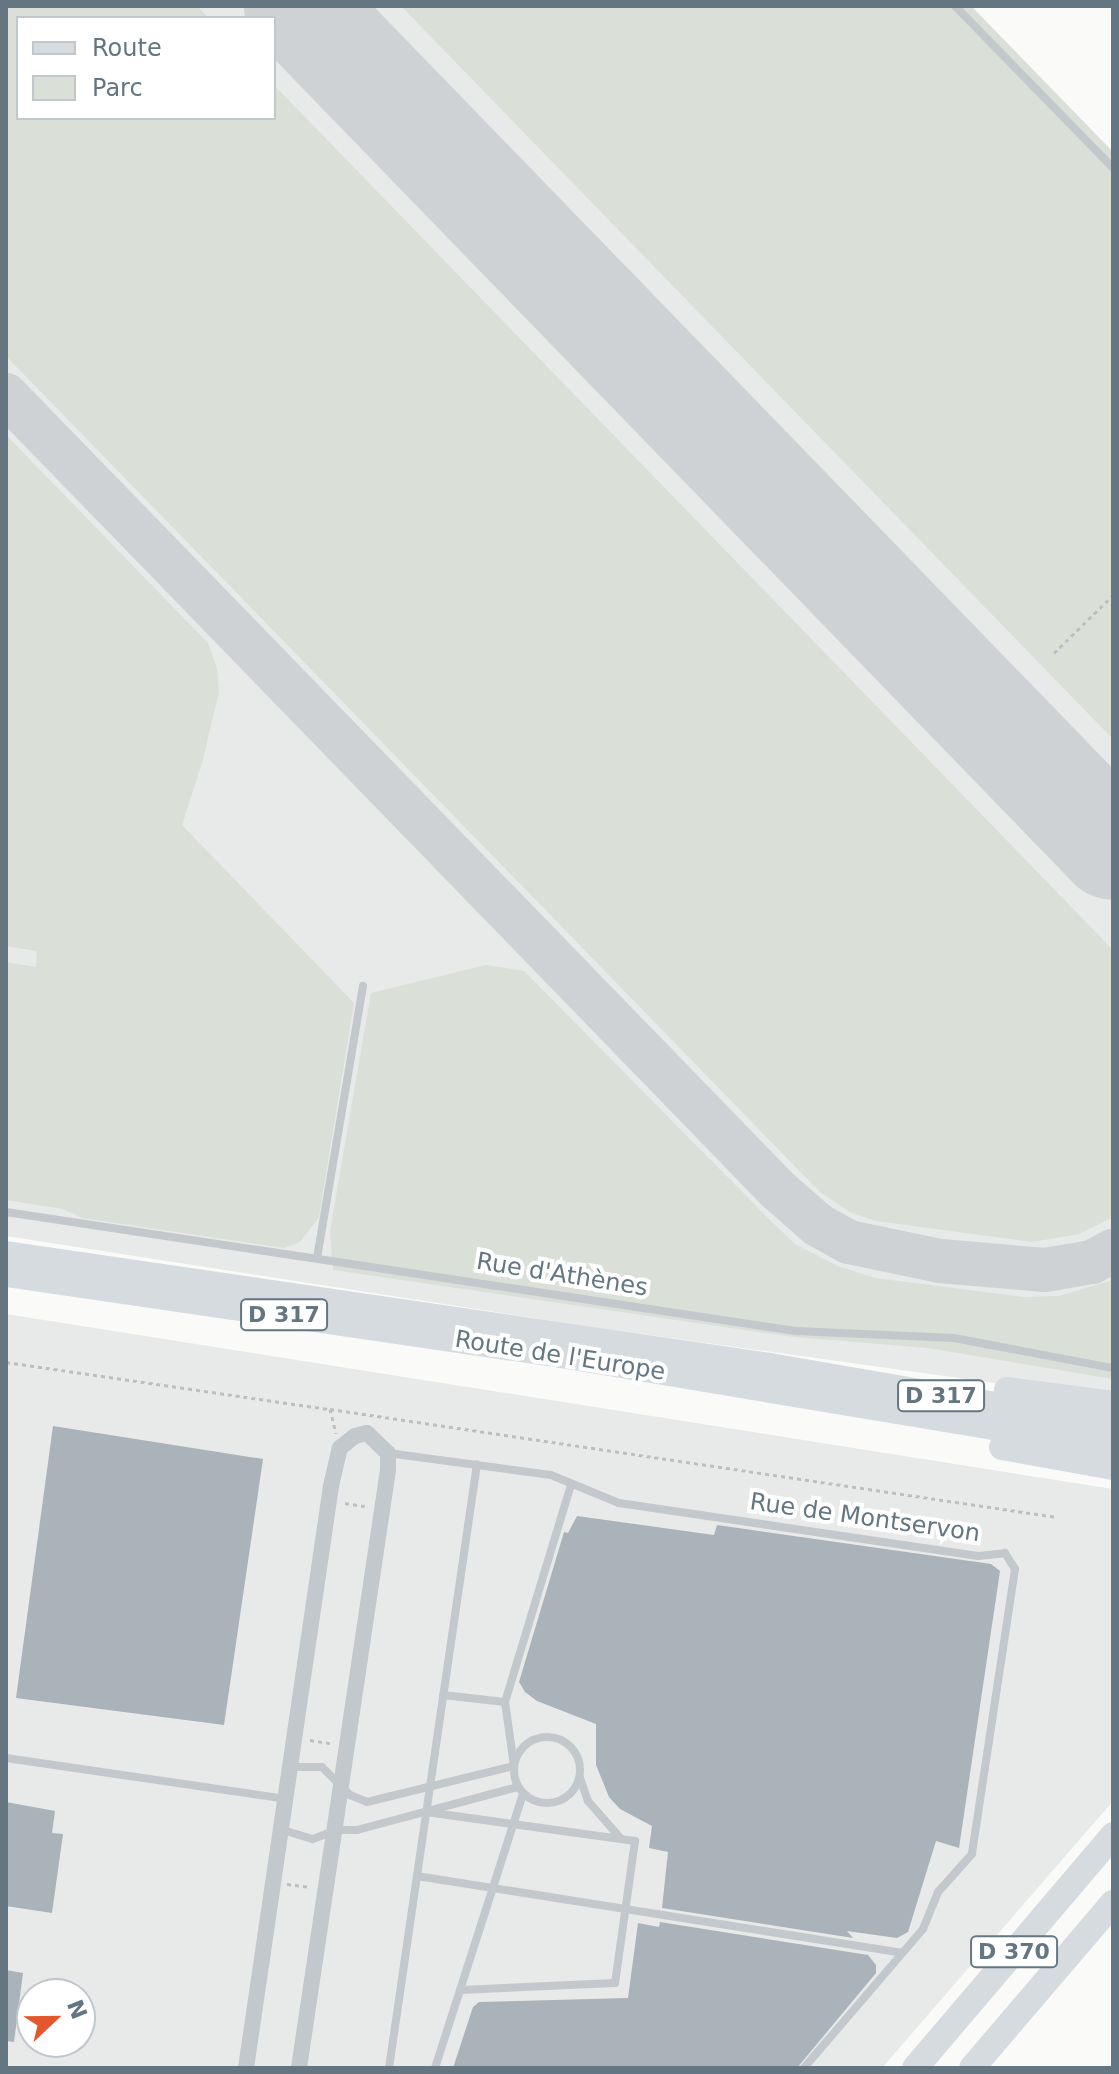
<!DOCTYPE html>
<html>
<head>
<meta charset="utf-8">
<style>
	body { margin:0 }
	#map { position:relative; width:1119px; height:2074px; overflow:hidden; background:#fafaf8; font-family:"DejaVu Sans",sans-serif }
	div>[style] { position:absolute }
	.built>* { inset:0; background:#e8e9e9 }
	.green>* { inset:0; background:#dadfd7 }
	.taxiway>* { height:44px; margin:-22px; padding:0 22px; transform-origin:22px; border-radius:22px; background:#ced2d4 }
	.runway>* { height:108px; margin:-54px; padding:0 54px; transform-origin:54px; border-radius:54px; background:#ced2d4 }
	.building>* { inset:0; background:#aab3b9 }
	.path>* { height:3px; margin-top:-1.5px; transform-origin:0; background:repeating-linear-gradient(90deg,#bbbfc2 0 4px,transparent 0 8px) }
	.lane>* { height:8px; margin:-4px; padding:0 4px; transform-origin:4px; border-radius:4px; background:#c3c8cc }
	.lane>.ring { margin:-4px; padding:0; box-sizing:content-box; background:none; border:8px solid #c3c8cc; border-radius:50% }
	.street>* { height:16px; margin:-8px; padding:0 8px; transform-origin:8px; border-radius:8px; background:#c3c8cc }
	.primary>* { height:26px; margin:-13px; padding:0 13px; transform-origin:13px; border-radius:13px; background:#d6dbdf }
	span { translate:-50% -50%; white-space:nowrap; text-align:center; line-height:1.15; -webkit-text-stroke:8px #fff; paint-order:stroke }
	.shield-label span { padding:2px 6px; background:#fff; border:2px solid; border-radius:6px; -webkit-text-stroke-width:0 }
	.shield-label { font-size:22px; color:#657683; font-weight:700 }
	.street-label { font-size:24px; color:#657683 }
	.frame { position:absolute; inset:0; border:8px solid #657683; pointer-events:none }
	.legend { position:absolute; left:16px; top:16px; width:260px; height:104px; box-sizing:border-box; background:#fff; border:2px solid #c1c8cd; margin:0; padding:10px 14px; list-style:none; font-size:24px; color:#657683 }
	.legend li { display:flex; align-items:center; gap:16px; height:40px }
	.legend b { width:40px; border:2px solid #c1c8cd }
	.north { position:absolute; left:16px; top:1978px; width:80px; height:80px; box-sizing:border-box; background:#fff; border:2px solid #c1c8cd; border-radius:50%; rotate:68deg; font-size:22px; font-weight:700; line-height:32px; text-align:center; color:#657683 }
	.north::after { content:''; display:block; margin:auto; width:28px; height:36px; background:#e4572e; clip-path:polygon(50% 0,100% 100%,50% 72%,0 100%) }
</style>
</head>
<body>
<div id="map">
	<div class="built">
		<i style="clip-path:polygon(evenodd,6px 6px,971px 6px,1113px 152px,1113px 1396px,1067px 1393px,585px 1326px,6px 1236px,6px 6px,18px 18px,274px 18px,274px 118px,18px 118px,18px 18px)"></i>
		<i style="clip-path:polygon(evenodd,6px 1314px,1113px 1489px,1113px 1801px,882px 2068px,6px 2068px,6px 1314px,32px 1994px,80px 1994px,80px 2042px,32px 2042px,32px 1994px)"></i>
	</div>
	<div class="green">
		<i style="clip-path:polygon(6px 6px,197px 6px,209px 18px,18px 18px,18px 118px,274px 118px,274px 85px,1113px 950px,1113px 1217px,1079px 1234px,1032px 1242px,876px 1221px,850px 1212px,820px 1192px,6px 356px)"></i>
		<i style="clip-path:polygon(401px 6px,971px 6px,1113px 152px,1113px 739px)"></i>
		<i style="clip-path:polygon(6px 435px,208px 643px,217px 668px,219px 692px,202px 763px,182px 825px,354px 1003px,319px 1217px,300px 1242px,284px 1248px,82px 1218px,63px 1209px,6px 1200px,6px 962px,36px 967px,37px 951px,6px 946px)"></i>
		<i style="clip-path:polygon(486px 965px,524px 971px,772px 1222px,795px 1244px,838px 1266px,875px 1278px,1023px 1297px,1059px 1296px,1113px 1280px,1113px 1379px,928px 1348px,794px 1337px,333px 1270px,330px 1231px,371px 993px)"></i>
	</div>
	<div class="taxiway">
		<i style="left:6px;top:395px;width:1108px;rotate:45.84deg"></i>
		<i style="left:778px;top:1190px;width:53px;rotate:41.2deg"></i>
		<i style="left:818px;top:1225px;width:35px;rotate:29deg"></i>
		<i style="left:849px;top:1242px;width:93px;rotate:11.8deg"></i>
		<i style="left:940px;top:1261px;width:105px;rotate:4.9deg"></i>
		<i style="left:1045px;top:1270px;width:48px;rotate:-9.7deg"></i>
		<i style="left:1092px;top:1262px;width:24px;rotate:-28deg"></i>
	</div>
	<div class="runway">
		<i style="left:298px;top:6px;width:1170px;rotate:45.87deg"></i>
	</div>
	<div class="building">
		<i style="clip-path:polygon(53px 1426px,263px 1459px,224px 1725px,16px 1698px)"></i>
		<i style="clip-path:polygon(577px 1516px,714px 1535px,717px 1525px,991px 1564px,1000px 1571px,959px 1848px,936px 1841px,908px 1932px,897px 1938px,847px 1931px,853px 1938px,662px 1908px,668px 1852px,649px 1848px,652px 1826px,620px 1809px,609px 1797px,596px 1765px,596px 1724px,537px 1701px,525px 1692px,519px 1682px,564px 1532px,568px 1533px)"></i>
		<i style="clip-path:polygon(6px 1802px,55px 1811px,52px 1833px,63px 1834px,52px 1913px,6px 1906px)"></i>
		<i style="clip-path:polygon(660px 1922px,868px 1955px,876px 1965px,876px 1973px,797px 2068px,453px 2068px,473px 2007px,479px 2002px,628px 1998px,638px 1923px,659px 1927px)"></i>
		<i style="clip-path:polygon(6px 1970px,23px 1973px,14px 2042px,6px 2041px)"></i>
	</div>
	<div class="path">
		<i style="left:1054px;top:653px;width:83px;rotate:-44.5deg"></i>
		<i style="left:6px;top:1362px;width:327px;rotate:8.3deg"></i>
		<i style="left:330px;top:1409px;width:25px;rotate:76deg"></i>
		<i style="left:330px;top:1409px;width:735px;rotate:8.45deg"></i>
		<i style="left:345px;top:1503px;width:20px;rotate:9deg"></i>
		<i style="left:310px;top:1740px;width:20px;rotate:9deg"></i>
		<i style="left:287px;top:1884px;width:24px;rotate:7deg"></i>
	</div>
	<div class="lane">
		<i style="left:955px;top:6px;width:226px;rotate:45.7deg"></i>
		<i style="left:6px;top:1212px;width:799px;rotate:8.57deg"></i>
		<i style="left:796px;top:1331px;width:158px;rotate:2.5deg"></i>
		<i style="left:954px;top:1338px;width:162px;rotate:10.7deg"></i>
		<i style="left:317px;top:1258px;width:276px;rotate:-80.4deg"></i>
		<i style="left:388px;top:1453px;width:164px;rotate:7.7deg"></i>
		<i style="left:551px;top:1475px;width:74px;rotate:22.4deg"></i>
		<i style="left:619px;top:1503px;width:363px;rotate:8.4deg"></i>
		<i style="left:978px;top:1556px;width:27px;rotate:-6deg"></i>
		<i style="left:1005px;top:1553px;width:19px;rotate:58deg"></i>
		<i style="left:1015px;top:1569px;width:288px;rotate:98.6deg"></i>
		<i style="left:972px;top:1854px;width:51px;rotate:131.8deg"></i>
		<i style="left:938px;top:1892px;width:40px;rotate:112deg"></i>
		<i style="left:923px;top:1929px;width:183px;rotate:130.6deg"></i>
		<i style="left:443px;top:1695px;width:62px;rotate:6.4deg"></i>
		<i class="ring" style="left:514px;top:1737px;width:58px;height:58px"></i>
		<i style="left:6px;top:1758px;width:283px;rotate:8.3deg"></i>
		<i style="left:292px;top:1767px;width:30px"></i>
		<i style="left:322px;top:1767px;width:40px;rotate:45deg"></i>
		<i style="left:350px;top:1795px;width:18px;rotate:22deg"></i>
		<i style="left:367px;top:1802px;width:151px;rotate:-13.8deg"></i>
		<i style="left:514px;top:1766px;width:65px;rotate:-98deg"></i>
		<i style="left:505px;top:1702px;width:227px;rotate:-73.1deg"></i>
		<i style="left:580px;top:1778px;width:24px;rotate:71deg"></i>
		<i style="left:588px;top:1801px;width:50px;rotate:49deg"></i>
		<i style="left:426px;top:1812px;width:211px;rotate:7.9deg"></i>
		<i style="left:635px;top:1841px;width:143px;rotate:98deg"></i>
		<i style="left:615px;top:1983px;width:155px;rotate:177.4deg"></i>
		<i style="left:283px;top:1830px;width:31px;rotate:17deg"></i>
		<i style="left:313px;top:1839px;width:26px;rotate:-21deg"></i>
		<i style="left:337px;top:1830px;width:20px"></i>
		<i style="left:357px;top:1830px;width:167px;rotate:-15deg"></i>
		<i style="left:417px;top:1876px;width:490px;rotate:9deg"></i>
		<i style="left:389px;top:2068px;width:610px;rotate:-81.71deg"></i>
		<i style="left:435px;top:2068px;width:288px;rotate:-72.2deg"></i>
	</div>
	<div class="street">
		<i style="left:246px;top:2068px;width:588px;rotate:-81.69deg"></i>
		<i style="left:331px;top:1486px;width:39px;rotate:-77deg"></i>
		<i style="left:340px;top:1448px;width:19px;rotate:-39deg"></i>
		<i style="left:355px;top:1436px;width:12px;rotate:-14deg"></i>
		<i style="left:367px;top:1433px;width:29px;rotate:44deg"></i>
		<i style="left:388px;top:1453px;width:17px;rotate:90deg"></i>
		<i style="left:388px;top:1470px;width:605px;rotate:98.47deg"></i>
	</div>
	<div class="primary">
		<i style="left:6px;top:1254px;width:772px;rotate:8.34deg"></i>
		<i style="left:770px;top:1366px;width:348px;rotate:9.8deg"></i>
		<i style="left:6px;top:1274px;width:561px;rotate:8.3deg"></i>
		<i style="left:561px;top:1355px;width:560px;rotate:9.46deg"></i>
		<i style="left:1007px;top:1390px;width:107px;rotate:7.5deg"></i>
		<i style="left:1002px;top:1447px;width:113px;rotate:10.2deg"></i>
		<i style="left:915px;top:2068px;width:306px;rotate:-49.6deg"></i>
		<i style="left:972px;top:2068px;width:217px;rotate:-49.5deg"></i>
	</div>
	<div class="shield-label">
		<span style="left:284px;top:1315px">D 317</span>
		<span style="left:941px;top:1396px">D 317</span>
		<span style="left:1014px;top:1952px">D 370</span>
	</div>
	<div class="street-label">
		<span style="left:562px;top:1275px;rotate:9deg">Rue d'Athènes</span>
		<span style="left:560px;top:1356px;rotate:9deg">Route de l'Europe</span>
		<span style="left:865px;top:1518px;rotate:8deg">Rue de Montservon</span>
	</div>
	<div class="frame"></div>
	<ul class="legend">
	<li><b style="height:10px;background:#d6dbdf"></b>Route</li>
	<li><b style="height:22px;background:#dadfd7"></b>Parc</li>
	</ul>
	<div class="north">N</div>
</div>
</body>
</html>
